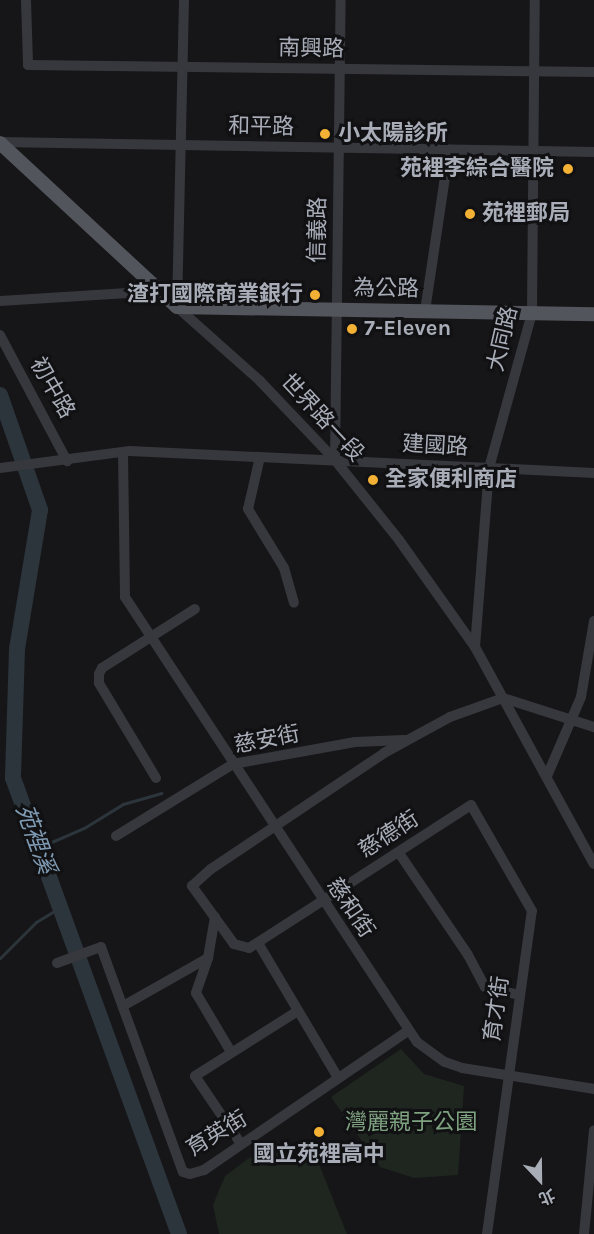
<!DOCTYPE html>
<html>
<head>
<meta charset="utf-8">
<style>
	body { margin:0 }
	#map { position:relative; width:594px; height:1234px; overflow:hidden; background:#161618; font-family:Karla,"Noto Sans TC",sans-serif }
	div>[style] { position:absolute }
	.green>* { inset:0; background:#1e261f }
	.stream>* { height:3px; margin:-1.5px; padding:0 1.5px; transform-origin:1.5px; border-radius:1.5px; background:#2c353c }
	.river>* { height:16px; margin:-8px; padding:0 8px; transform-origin:8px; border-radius:8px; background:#2c353c }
	.minor>* { height:10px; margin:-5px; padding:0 5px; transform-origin:5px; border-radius:5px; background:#37383d }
	.major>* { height:14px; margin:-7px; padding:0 7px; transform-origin:7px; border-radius:7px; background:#53555c }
	.dots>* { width:16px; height:16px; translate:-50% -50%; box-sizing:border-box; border:3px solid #111113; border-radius:50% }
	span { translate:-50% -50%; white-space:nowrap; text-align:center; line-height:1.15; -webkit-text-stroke:6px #111113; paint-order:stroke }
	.street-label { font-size:22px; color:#a8adb8 }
	.poi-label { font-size:22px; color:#a8adb8; font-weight:700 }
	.left { translate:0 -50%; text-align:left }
	.right { translate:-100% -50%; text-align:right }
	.park-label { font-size:22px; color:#7fa381 }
	.water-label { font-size:24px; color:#7f9bb3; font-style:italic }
	.north { position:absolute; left:510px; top:1150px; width:60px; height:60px; -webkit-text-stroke:4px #111113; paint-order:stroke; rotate:158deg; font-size:16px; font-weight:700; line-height:24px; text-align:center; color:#a8adb8 }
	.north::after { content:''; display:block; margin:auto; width:21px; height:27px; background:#a8adb8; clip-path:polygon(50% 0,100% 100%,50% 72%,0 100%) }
</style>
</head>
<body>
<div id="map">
	<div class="green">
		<i style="clip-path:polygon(401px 1049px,424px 1074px,464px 1086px,458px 1175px,414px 1178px,380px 1167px,331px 1097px)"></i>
		<i style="clip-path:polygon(272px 1152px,286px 1154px,305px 1164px,303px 1159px,315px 1154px,347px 1234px,219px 1234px,213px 1205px,225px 1176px,249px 1158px)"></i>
	</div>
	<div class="stream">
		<i style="left:40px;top:847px;width:48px;rotate:-23.4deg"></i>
		<i style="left:84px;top:828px;width:46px;rotate:-31.6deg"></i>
		<i style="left:123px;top:804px;width:40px;rotate:-16deg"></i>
		<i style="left:0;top:958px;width:51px;rotate:-45deg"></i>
		<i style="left:36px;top:922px;width:29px;rotate:-31deg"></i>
	</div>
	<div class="river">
		<i style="left:0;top:395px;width:122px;rotate:70.8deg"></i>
		<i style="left:40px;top:510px;width:141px;rotate:99.4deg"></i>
		<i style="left:17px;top:649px;width:129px;rotate:91.8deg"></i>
		<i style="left:13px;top:778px;width:485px;rotate:70deg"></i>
	</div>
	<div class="minor">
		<i style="left:26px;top:0;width:65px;rotate:88.2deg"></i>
		<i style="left:28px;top:65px;width:566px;rotate:0.71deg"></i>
		<i style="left:184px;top:0;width:307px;rotate:91.3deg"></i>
		<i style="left:177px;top:307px;width:111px;rotate:41.7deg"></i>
		<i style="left:260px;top:381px;width:109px;rotate:46.5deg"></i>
		<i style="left:335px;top:460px;width:102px;rotate:51.3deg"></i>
		<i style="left:399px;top:540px;width:131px;rotate:54.6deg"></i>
		<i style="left:475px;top:647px;width:247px;rotate:61.3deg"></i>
		<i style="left:0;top:142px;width:594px;rotate:0.96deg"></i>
		<i style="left:0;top:301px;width:160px;rotate:-3.6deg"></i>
		<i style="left:425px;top:311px;width:163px;rotate:-81.5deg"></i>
		<i style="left:0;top:335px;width:143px;rotate:62deg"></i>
		<i style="left:123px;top:452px;width:145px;rotate:89.2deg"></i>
		<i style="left:125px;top:597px;width:532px;rotate:56.73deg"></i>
		<i style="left:417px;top:1042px;width:34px;rotate:36deg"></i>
		<i style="left:445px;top:1062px;width:18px;rotate:19deg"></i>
		<i style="left:462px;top:1068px;width:134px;rotate:9deg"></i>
		<i style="left:260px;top:457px;width:53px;rotate:103deg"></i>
		<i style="left:248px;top:509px;width:69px;rotate:58.6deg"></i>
		<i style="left:284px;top:568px;width:36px;rotate:74deg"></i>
		<i style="left:335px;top:460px;width:460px;rotate:-89.3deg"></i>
		<i style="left:0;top:468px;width:131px;rotate:-7.5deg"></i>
		<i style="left:130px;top:451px;width:465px;rotate:2.7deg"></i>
		<i style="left:475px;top:647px;width:180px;rotate:-85.5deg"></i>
		<i style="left:489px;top:468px;width:161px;rotate:-74.5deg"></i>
		<i style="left:532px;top:313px;width:313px;rotate:-89.5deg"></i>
		<i style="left:547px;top:776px;width:86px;rotate:-66.7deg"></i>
		<i style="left:581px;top:697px;width:77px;rotate:-80.3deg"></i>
		<i style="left:156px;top:778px;width:111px;rotate:-121deg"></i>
		<i style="left:99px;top:683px;width:9px;rotate:-90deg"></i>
		<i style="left:99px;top:674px;width:7px;rotate:-63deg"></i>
		<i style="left:102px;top:668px;width:110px;rotate:-32.4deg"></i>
		<i style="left:116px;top:836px;width:137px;rotate:-31.6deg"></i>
		<i style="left:233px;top:764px;width:124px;rotate:-10.2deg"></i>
		<i style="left:355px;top:742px;width:49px;rotate:-2.3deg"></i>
		<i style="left:399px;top:853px;width:123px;rotate:55.9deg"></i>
		<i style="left:468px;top:955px;width:36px;rotate:62deg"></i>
		<i style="left:485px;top:987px;width:35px;rotate:13deg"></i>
		<i style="left:215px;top:917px;width:42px;rotate:99.7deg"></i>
		<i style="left:208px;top:958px;width:37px;rotate:109deg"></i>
		<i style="left:196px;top:993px;width:69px;rotate:59.3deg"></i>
		<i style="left:258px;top:943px;width:157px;rotate:59.3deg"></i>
		<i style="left:57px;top:963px;width:47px;rotate:-20deg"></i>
		<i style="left:101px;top:947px;width:239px;rotate:70deg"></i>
		<i style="left:183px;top:1172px;width:7px;rotate:16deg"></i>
		<i style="left:190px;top:1174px;width:15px;rotate:-16deg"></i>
		<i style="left:204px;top:1170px;width:248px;rotate:-34.3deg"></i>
		<i style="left:123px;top:1006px;width:98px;rotate:-29.5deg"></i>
		<i style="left:241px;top:1144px;width:82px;rotate:-124.1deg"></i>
		<i style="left:195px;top:1076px;width:122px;rotate:-32.3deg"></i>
		<i style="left:487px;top:1234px;width:326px;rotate:-82.1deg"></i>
		<i style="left:532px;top:911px;width:122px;rotate:-119.9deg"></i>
		<i style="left:471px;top:805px;width:264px;rotate:147.2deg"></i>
		<i style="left:249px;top:948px;width:16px;rotate:-165deg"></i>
		<i style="left:234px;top:944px;width:72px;rotate:-125.9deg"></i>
		<i style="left:192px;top:886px;width:25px;rotate:-42deg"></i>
		<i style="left:211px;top:869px;width:208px;rotate:-33.8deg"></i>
		<i style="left:384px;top:753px;width:75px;rotate:-28.6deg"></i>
		<i style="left:450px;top:717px;width:56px;rotate:-19.7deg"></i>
		<i style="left:503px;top:698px;width:96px;rotate:17.7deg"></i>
		<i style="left:584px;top:1234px;width:104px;rotate:-84.5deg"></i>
	</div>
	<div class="major">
		<i style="left:0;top:143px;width:241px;rotate:42.8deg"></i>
		<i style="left:177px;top:307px;width:417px;rotate:1deg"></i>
	</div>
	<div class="dots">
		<i style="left:325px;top:134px;background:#f2b134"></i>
		<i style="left:568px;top:169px;background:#f2b134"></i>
		<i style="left:470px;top:214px;background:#f2b134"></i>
		<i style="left:315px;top:295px;background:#f2b134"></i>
		<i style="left:352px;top:329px;background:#f2b134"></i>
		<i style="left:373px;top:480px;background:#f2b134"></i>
		<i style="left:319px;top:1132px;background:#f2b134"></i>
	</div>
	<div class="street-label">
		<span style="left:311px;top:49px;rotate:1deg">南興路</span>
		<span style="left:261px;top:127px;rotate:1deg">和平路</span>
		<span style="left:318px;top:230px;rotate:-89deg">信義路</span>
		<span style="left:386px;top:289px;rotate:1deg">為公路</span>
		<span style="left:503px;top:339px;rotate:-77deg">大同路</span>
		<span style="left:52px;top:388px;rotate:60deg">初中路</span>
		<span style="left:322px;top:418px;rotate:47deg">世界路一段</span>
		<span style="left:435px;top:446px;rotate:3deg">建國路</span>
		<span style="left:267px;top:740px;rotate:-11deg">慈安街</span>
		<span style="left:389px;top:835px;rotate:-33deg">慈德街</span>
		<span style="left:350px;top:908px;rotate:56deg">慈和街</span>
		<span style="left:497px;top:1009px;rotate:-82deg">育才街</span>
		<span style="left:217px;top:1134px;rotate:-31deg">育英街</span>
	</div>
	<div class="poi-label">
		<span class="left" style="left:338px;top:134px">小太陽診所</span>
		<span class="right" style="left:554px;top:169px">苑裡李綜合醫院</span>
		<span class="left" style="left:482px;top:214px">苑裡郵局</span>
		<span class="right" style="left:303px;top:295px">渣打國際商業銀行</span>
		<span class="left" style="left:364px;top:329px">7-Eleven</span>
		<span class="left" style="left:385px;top:480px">全家便利商店</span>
		<span style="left:319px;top:1155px">國立苑裡高中</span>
	</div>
	<div class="park-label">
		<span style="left:411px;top:1123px">灣麗親子公園</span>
	</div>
	<div class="water-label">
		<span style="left:35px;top:839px;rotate:70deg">苑裡溪</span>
	</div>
	<div class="north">北</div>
</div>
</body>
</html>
